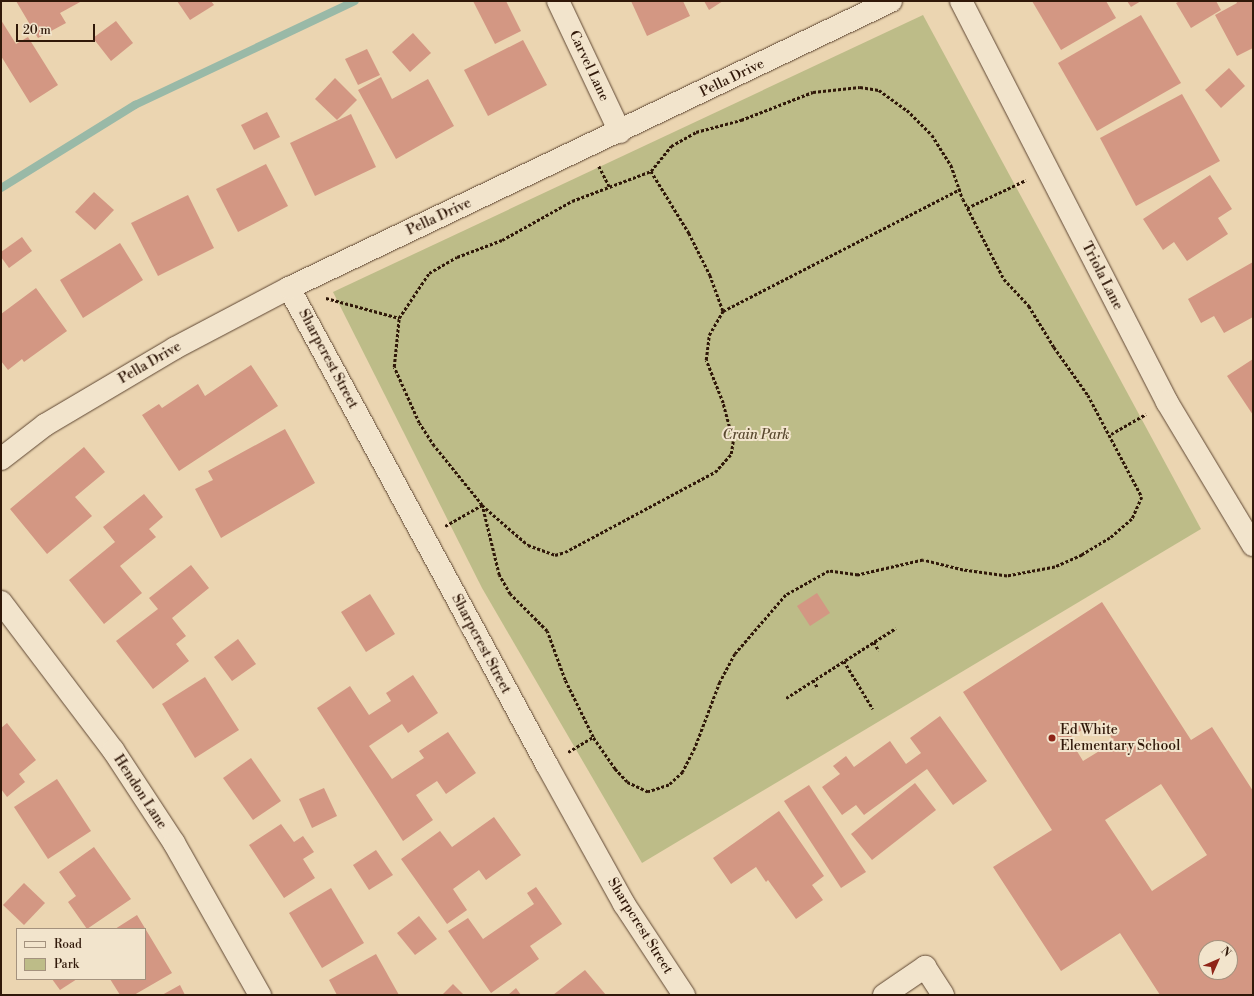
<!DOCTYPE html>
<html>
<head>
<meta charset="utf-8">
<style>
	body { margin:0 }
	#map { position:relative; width:1254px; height:996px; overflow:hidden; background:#ebd5b1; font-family:"Libre Bodoni",serif }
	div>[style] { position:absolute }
	.green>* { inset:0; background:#bdbc88 }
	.stream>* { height:8px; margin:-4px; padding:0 4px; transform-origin:4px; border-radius:4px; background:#99b9a7 }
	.building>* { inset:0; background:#d39783 }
	.path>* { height:2.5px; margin-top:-1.25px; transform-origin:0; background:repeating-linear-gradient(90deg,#301809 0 3px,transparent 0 5px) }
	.roads { filter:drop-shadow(0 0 1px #5f4733) drop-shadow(0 0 1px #5f4733) }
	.minor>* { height:22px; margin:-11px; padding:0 11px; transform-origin:11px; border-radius:11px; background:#f2e4cc }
	.dots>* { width:11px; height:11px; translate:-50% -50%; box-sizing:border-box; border:2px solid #f2e4cc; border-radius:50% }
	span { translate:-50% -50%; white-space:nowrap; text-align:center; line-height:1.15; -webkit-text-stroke:4px #f2e4cc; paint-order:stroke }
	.street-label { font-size:14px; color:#301809 }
	.park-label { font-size:14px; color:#5a492f; font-style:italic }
	.poi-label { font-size:14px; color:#301809 }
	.left { translate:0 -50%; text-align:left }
	.frame { position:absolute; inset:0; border:2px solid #301809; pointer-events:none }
	.legend { position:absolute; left:16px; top:928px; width:130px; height:52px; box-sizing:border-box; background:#f2e4cc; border:1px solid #a4927e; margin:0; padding:5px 7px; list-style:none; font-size:12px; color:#301809 }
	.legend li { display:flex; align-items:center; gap:8px; height:20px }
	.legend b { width:20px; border:1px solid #a4927e }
	.north { position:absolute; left:1198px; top:940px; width:40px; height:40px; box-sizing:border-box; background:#f2e4cc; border:1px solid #a4927e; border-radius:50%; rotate:45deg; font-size:11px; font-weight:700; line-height:16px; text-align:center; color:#301809 }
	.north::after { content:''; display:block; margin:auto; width:14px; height:18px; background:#8f2418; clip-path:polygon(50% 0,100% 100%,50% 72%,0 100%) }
	.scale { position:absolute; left:16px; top:24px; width:79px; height:18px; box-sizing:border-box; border:2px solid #301809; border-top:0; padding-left:5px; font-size:12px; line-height:14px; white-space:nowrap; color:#301809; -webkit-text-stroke:3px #f2e4cc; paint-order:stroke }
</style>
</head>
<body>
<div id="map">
	<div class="green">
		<i style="clip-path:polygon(923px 15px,1201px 529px,642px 863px,482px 588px,333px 292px)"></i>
	</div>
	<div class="stream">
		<i style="left:1px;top:188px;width:158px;rotate:-31.8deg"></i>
		<i style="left:135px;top:105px;width:243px;rotate:-25.3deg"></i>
	</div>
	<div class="building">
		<i style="clip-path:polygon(16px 1px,82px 1px,60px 13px,66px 23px,38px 38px)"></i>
		<i style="clip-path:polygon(177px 1px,211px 1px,214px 5px,190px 20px)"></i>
		<i style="clip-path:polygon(473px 1px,506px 1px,521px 31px,495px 44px)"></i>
		<i style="clip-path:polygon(631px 1px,683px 1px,690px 16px,647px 36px)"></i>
		<i style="clip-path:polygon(704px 1px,723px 1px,709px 10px)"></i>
		<i style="clip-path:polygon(1032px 1px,1106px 1px,1116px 18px,1061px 50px)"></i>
		<i style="clip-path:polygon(1127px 1px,1141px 1px,1131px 7px)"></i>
		<i style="clip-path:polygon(1180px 1px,1216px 1px,1221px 10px,1191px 28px,1176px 3px)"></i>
		<i style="clip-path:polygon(1236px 1px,1253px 1px,1253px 48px,1237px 56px,1215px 15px,1237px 3px)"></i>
		<i style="clip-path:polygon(1141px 15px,1181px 83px,1097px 131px,1058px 63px)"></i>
		<i style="clip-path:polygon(1px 20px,16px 44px,28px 37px,58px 85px,30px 103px,1px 56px)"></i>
		<i style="clip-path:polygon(116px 21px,133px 43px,111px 61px,93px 38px)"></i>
		<i style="clip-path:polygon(413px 33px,431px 53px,410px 72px,392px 52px)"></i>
		<i style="clip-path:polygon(523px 40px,547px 85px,488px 116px,464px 70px)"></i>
		<i style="clip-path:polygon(367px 49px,380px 75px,358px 85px,345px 59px)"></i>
		<i style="clip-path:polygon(1229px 68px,1245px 86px,1221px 108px,1205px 90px)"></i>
		<i style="clip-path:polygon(381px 77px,392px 99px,428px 79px,454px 126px,396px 159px,358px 90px)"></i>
		<i style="clip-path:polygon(335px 78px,357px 100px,337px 120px,315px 99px)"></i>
		<i style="clip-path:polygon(1182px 94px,1220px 161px,1136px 206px,1100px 138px)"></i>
		<i style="clip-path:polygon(267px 112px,280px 137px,254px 150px,241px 125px)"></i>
		<i style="clip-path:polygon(351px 114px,376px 167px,315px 196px,290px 143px)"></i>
		<i style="clip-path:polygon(266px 164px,288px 206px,238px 232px,216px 189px)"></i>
		<i style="clip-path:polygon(1210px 175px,1232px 209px,1218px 218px,1228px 234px,1187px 261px,1174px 242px,1163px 250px,1143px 219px)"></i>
		<i style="clip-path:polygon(94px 192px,114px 210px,95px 230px,75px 212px)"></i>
		<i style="clip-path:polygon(188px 195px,214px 248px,158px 276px,131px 223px)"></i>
		<i style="clip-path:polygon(22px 237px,32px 251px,9px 268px,1px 257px,1px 252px)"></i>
		<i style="clip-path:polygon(120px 243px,143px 280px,83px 318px,60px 280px)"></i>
		<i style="clip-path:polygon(1253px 262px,1253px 317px,1224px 333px,1214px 316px,1201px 323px,1188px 299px)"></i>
		<i style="clip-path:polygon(36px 288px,67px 331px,24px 362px,22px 359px,8px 370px,1px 361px,1px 314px)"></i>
		<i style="clip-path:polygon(1253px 359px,1253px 415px,1227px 376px)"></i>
		<i style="clip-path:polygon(251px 365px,278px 406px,179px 471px,142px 415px,159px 404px,162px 408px,198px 384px,205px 396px)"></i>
		<i style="clip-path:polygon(285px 429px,315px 483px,221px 538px,195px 489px,213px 480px,208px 471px)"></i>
		<i style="clip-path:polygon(84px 447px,105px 472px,75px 497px,92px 516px,47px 554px,10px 509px)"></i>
		<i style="clip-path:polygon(144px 494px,163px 517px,149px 529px,156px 537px,120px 566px,142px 593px,104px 624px,69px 580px,115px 542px,103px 527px)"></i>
		<i style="clip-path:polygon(191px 565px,209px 588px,172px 618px,186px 636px,176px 644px,189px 661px,153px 689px,116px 641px,158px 609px,149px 598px)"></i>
		<i style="clip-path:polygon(817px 593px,830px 613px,810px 626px,797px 606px)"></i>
		<i style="clip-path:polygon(370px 594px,395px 634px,366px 652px,341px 612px)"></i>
		<i style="clip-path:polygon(evenodd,1102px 602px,1191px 740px,1212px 727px,1253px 791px,1253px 995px,1160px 995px,1120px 933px,1061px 971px,993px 867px,1052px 830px,963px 692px,1102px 602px,1100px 719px,1114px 742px,1083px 761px,1069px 738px,1100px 719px,1102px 602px,1161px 784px,1207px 855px,1152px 891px,1105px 820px,1161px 784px,1102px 602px,1206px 948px,1230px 948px,1230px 972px,1206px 972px,1206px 948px)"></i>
		<i style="clip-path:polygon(238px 639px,256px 664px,232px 681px,214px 657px)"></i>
		<i style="clip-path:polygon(413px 675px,438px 713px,408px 733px,402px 724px,369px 746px,392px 779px,424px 758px,419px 751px,448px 732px,476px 773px,446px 794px,437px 781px,416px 795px,433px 820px,403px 841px,317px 708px,350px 686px,369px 715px,391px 701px,386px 693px)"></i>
		<i style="clip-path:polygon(205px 677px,239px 730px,195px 758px,162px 704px)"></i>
		<i style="clip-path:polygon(940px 716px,987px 781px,953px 805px,927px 769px,864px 815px,856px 805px,842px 815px,822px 787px,840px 774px,833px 766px,846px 756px,854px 767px,890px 741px,906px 764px,921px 753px,910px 738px)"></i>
		<i style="clip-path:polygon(7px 723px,36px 760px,19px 774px,25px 782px,7px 797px,1px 789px,1px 728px)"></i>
		<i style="clip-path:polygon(251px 758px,281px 801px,253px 820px,223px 778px)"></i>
		<i style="clip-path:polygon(57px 779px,91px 831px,48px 859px,14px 807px)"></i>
		<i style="clip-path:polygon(915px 783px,936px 810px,872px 860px,851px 834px)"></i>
		<i style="clip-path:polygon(809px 785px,866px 872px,841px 888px,784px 801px)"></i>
		<i style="clip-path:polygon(324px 788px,337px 816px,312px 828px,299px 799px)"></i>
		<i style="clip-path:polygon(779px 811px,824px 876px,812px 885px,823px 900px,796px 919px,768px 880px,766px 882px,756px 867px,731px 884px,713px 858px)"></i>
		<i style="clip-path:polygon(494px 817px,521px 855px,486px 880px,479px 870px,453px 889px,467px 910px,447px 924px,401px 859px,440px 831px,452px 847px)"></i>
		<i style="clip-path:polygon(281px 824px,294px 842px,303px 836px,314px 852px,303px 859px,315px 878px,284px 898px,249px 845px)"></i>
		<i style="clip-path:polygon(94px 847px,131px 899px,87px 929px,68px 902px,76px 896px,59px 872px)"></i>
		<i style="clip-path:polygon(376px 850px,393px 875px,369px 890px,353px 865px)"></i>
		<i style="clip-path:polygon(24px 883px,45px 903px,24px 925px,3px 905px)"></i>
		<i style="clip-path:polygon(536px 887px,562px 924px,530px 946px,539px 959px,491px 993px,448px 931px,468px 918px,483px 939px,534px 904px,527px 893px)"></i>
		<i style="clip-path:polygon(331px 888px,364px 943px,322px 968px,289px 913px)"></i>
		<i style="clip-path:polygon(137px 915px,172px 973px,134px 995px,120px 995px,110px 979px,145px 979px,145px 929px,115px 929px)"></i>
		<i style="clip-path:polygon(419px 916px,437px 939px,415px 955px,397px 933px)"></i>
		<i style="clip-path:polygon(376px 954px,399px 995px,337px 995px,329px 980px)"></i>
		<i style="clip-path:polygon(585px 970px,606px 995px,553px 995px)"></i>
		<i style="clip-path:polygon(52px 979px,77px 979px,60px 990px)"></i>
		<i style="clip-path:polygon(453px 984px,464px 995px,442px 995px)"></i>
		<i style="clip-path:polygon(180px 985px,185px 995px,162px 995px)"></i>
		<i style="clip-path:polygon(516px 988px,521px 995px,508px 995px)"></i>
	</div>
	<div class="path">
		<i style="left:860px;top:87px;width:19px;rotate:9deg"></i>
		<i style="left:879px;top:90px;width:34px;rotate:36deg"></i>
		<i style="left:907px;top:110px;width:35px;rotate:45deg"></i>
		<i style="left:932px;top:135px;width:36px;rotate:58deg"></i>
		<i style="left:951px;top:165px;width:36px;rotate:71deg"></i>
		<i style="left:963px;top:199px;width:90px;rotate:62.9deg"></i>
		<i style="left:1004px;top:279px;width:37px;rotate:47deg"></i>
		<i style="left:1029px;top:306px;width:48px;rotate:58.6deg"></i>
		<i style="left:1054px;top:347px;width:59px;rotate:54.7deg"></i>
		<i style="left:1088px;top:395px;width:115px;rotate:62.1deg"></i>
		<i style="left:1142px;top:497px;width:24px;rotate:114deg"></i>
		<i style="left:1132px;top:519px;width:29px;rotate:139deg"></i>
		<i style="left:1110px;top:538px;width:33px;rotate:149deg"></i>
		<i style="left:1082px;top:555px;width:30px;rotate:156deg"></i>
		<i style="left:1055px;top:567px;width:49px;rotate:169.4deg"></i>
		<i style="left:1007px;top:576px;width:44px;rotate:-172.2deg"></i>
		<i style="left:963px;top:570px;width:41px;rotate:-166deg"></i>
		<i style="left:923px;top:560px;width:67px;rotate:167deg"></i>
		<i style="left:858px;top:575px;width:29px;rotate:-172deg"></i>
		<i style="left:829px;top:571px;width:49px;rotate:150.8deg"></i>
		<i style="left:786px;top:595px;width:78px;rotate:130.8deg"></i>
		<i style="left:735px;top:654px;width:32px;rotate:118deg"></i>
		<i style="left:720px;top:682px;width:71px;rotate:110.7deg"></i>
		<i style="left:695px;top:748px;width:27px;rotate:117deg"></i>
		<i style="left:683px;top:772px;width:19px;rotate:137deg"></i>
		<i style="left:669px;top:785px;width:22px;rotate:162deg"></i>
		<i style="left:648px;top:792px;width:23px;rotate:-155deg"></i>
		<i style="left:627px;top:782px;width:18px;rotate:-133deg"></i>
		<i style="left:615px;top:769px;width:39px;rotate:-125deg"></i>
		<i style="left:593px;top:737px;width:64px;rotate:-116.2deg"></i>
		<i style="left:565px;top:680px;width:52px;rotate:-110.2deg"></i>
		<i style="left:547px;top:631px;width:52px;rotate:-135deg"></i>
		<i style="left:510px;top:594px;width:22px;rotate:-120deg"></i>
		<i style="left:499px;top:575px;width:72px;rotate:-103.7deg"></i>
		<i style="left:482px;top:505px;width:76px;rotate:-129.1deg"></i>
		<i style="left:434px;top:446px;width:27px;rotate:-123deg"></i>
		<i style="left:419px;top:423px;width:61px;rotate:-114.1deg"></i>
		<i style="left:394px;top:367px;width:49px;rotate:-84.2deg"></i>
		<i style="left:399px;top:318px;width:54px;rotate:-56.3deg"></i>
		<i style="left:429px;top:273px;width:32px;rotate:-30deg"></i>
		<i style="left:457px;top:257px;width:48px;rotate:-20.7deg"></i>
		<i style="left:502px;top:240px;width:80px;rotate:-29.1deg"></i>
		<i style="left:572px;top:201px;width:85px;rotate:-20.8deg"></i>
		<i style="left:651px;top:171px;width:32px;rotate:-51deg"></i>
		<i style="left:671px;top:146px;width:29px;rotate:-29deg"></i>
		<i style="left:696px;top:132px;width:47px;rotate:-14.9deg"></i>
		<i style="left:741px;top:120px;width:77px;rotate:-21.3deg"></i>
		<i style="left:813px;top:92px;width:47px;rotate:-6.1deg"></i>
		<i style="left:599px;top:166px;width:25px;rotate:63deg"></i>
		<i style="left:651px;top:171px;width:73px;rotate:58.5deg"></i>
		<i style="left:689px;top:233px;width:47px;rotate:63.4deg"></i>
		<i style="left:710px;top:275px;width:38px;rotate:70deg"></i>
		<i style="left:967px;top:208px;width:65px;rotate:-25.4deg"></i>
		<i style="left:326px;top:298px;width:76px;rotate:15.3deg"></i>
		<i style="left:1111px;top:434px;width:40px;rotate:-29.7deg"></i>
		<i style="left:445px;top:526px;width:43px;rotate:-29.6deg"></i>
		<i style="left:482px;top:505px;width:61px;rotate:41deg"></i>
		<i style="left:528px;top:545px;width:29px;rotate:20deg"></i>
		<i style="left:555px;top:555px;width:10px;rotate:-17deg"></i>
		<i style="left:565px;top:552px;width:170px;rotate:-28.1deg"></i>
		<i style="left:715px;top:472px;width:24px;rotate:-48deg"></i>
		<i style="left:731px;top:454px;width:13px;rotate:-81deg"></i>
		<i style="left:733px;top:441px;width:39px;rotate:-105deg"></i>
		<i style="left:723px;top:403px;width:46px;rotate:-111.6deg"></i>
		<i style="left:706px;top:360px;width:25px;rotate:-83deg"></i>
		<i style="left:709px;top:335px;width:28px;rotate:-60deg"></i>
		<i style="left:723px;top:311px;width:267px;rotate:-27.2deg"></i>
		<i style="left:874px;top:642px;width:10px;rotate:61deg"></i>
		<i style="left:844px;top:661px;width:56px;rotate:58.9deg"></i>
		<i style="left:813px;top:680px;width:9px;rotate:58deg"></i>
		<i style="left:786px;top:698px;width:130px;rotate:-32.5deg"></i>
		<i style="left:568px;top:752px;width:29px;rotate:-31deg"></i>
	</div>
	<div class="roads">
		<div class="minor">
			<i style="left:558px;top:1px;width:145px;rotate:64.7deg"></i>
			<i style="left:961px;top:1px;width:451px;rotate:62.8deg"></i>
			<i style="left:1167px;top:402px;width:167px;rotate:59deg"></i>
			<i style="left:289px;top:288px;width:542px;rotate:61.59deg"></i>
			<i style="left:547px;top:765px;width:159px;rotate:61deg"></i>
			<i style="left:624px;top:904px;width:109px;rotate:56.6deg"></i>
			<i style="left:1px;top:459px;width:56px;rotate:-37.7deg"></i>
			<i style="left:45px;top:425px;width:151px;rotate:-30.6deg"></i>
			<i style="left:175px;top:348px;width:129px;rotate:-27.8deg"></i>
			<i style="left:289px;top:288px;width:667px;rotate:-25.49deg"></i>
			<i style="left:1px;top:602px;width:186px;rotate:52.9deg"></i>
			<i style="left:113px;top:750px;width:111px;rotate:56.7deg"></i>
			<i style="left:174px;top:843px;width:175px;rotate:60.5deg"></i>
			<i style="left:884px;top:995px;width:50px;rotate:-34.3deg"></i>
			<i style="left:925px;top:967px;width:33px;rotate:57deg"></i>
		</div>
	</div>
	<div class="dots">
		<i style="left:1052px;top:738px;background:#8f2418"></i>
	</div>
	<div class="street-label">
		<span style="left:589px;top:66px;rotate:65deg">Carvel Lane</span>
		<span style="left:732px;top:78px;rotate:-26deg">Pella Drive</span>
		<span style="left:439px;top:217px;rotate:-25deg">Pella Drive</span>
		<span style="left:1102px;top:276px;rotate:63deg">Triola Lane</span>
		<span style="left:328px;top:359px;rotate:62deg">Sharpcrest Street</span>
		<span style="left:150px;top:363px;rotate:-30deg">Pella Drive</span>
		<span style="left:481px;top:644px;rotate:62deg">Sharpcrest Street</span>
		<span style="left:140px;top:792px;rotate:57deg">Hendon Lane</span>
		<span style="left:640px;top:926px;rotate:58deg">Sharpcrest Street</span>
	</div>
	<div class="park-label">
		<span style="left:756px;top:435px">Crain Park</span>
	</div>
	<div class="poi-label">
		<span class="left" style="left:1060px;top:738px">Ed White<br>Elementary School</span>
	</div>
	<div class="frame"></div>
	<ul class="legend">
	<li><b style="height:5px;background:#f2e4cc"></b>Road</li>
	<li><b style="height:11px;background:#bdbc88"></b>Park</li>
	</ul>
	<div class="north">N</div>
	<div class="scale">20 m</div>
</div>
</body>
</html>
